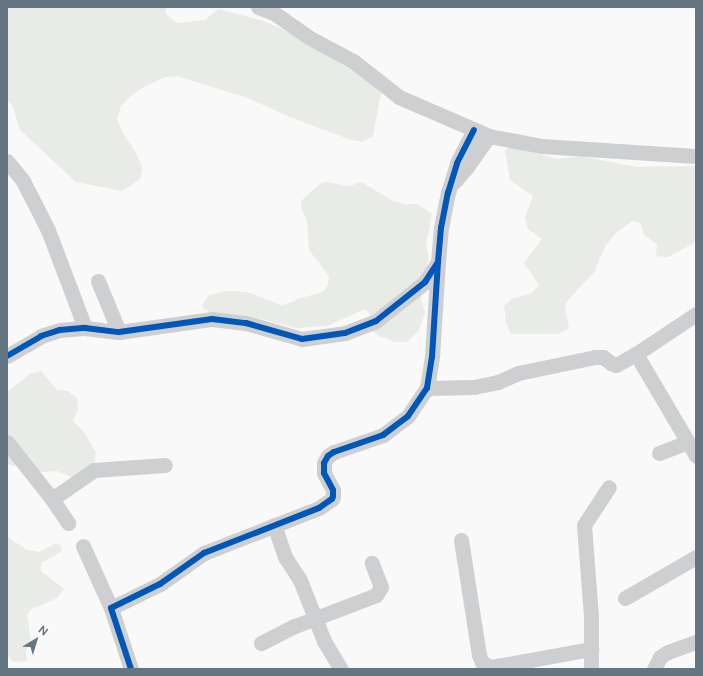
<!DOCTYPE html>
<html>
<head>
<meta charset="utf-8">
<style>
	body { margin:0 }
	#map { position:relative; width:703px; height:676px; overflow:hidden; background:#f9f9f9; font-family:"Public Sans",sans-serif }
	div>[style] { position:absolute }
	.green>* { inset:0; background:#e8ebe6 }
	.minor>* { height:15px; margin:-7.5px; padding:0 7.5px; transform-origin:7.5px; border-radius:7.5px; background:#cecfd0 }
	.cycleway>* { height:6px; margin:-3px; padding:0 3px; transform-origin:3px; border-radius:3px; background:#0057b8 }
	span { translate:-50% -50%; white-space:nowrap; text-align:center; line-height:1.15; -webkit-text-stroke:4px #fff; paint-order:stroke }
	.frame { position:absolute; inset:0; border:8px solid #657683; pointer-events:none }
	.north { position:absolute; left:16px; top:620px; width:40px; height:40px; -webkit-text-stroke:3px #fff; paint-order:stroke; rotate:38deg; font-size:11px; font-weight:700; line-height:16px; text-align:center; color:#657683 }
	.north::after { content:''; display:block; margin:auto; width:14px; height:18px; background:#657683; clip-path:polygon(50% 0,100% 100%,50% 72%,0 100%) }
</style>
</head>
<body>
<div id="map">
	<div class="green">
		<i style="clip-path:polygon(7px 7px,167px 7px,165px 13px,176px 23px,205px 20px,218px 9px,264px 21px,300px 37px,366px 79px,381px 93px,373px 136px,362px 142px,351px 140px,288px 116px,248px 98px,177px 76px,165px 77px,142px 88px,131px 96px,121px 106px,117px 119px,122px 131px,137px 155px,142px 167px,140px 179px,122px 191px,76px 182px,20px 130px,12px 104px,7px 101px)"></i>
		<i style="clip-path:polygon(510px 147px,558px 159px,580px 156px,637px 167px,696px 166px,696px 242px,668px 257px,656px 256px,657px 244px,644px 235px,641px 223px,632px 221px,617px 232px,605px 246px,595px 271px,568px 300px,565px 305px,569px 329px,558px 334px,511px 334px,506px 323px,504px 306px,513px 298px,531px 294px,539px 285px,524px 263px,542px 239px,528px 229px,525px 218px,533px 196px,510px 180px,505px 150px)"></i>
		<i style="clip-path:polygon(326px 182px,350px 186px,361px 182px,393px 201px,404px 204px,417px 204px,432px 214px,426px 245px,429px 257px,426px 269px,417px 285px,425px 313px,419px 330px,407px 342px,395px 342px,377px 335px,373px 331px,369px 313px,365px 309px,327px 326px,297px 328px,248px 316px,223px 317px,205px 310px,202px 305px,209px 295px,226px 291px,247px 292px,282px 305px,293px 302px,297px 299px,320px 293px,325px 290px,328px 285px,329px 276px,309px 250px,307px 220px,301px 207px,301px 201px,321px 183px)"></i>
		<i style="clip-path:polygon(41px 371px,57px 390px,68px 391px,77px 398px,78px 409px,73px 421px,84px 432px,96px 452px,94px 464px,72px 477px,57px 471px,41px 472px,7px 464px,7px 392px,30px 374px)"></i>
		<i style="clip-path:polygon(7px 534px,8px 537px,27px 550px,39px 552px,55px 544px,61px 545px,62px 551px,41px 563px,41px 571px,64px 589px,57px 598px,30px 610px,27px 615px,31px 640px,26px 651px,27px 661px,13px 662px,7px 654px)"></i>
	</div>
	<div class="minor">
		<i style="left:258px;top:7px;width:17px;rotate:21deg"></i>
		<i style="left:274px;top:13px;width:44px;rotate:34.8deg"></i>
		<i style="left:310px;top:38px;width:49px;rotate:28.1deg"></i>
		<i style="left:353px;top:61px;width:58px;rotate:38deg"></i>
		<i style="left:399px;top:97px;width:98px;rotate:23.4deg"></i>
		<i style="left:489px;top:136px;width:54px;rotate:10.7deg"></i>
		<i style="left:542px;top:146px;width:154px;rotate:3.7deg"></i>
		<i style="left:7px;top:161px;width:26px;rotate:51deg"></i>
		<i style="left:23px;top:181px;width:55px;rotate:63deg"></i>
		<i style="left:48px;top:230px;width:105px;rotate:69.3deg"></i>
		<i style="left:454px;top:182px;width:20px;rotate:-49deg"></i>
		<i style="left:467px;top:167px;width:38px;rotate:-55deg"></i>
		<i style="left:98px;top:281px;width:55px;rotate:67.6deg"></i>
		<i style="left:636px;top:354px;width:118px;rotate:59.5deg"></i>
		<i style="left:7px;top:356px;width:39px;rotate:-30deg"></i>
		<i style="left:41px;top:336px;width:20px;rotate:-18deg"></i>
		<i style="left:60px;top:330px;width:25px;rotate:-5deg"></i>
		<i style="left:85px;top:328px;width:34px;rotate:7deg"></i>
		<i style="left:119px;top:332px;width:94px;rotate:-8deg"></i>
		<i style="left:212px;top:319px;width:34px;rotate:7deg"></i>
		<i style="left:246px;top:323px;width:58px;rotate:15.9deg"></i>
		<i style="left:302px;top:339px;width:43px;rotate:-7.9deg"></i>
		<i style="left:345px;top:333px;width:33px;rotate:-21deg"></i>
		<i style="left:376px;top:321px;width:63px;rotate:-38.5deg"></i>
		<i style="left:425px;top:282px;width:24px;rotate:-57deg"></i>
		<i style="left:438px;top:262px;width:34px;rotate:-85deg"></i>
		<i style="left:441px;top:228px;width:36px;rotate:-79deg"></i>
		<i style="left:448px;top:193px;width:31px;rotate:-73deg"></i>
		<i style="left:457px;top:163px;width:37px;rotate:-63deg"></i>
		<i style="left:427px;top:388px;width:47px;rotate:-1.2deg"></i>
		<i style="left:474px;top:387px;width:25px;rotate:-12deg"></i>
		<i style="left:498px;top:382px;width:22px;rotate:-24deg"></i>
		<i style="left:518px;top:373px;width:79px;rotate:-11.7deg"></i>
		<i style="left:595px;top:357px;width:8px"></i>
		<i style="left:603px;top:357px;width:10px;rotate:37deg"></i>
		<i style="left:611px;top:363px;width:5px;rotate:22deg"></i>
		<i style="left:616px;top:365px;width:23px;rotate:-29deg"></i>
		<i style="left:636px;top:354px;width:72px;rotate:-33.7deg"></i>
		<i style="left:7px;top:442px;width:73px;rotate:51.7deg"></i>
		<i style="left:52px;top:499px;width:29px;rotate:56deg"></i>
		<i style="left:659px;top:453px;width:30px;rotate:-21deg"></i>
		<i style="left:52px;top:499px;width:51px;rotate:-34.6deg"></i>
		<i style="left:94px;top:470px;width:71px;rotate:-4deg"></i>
		<i style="left:274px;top:525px;width:34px;rotate:71deg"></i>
		<i style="left:285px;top:557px;width:27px;rotate:57deg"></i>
		<i style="left:300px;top:580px;width:66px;rotate:68.5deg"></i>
		<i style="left:324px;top:641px;width:33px;rotate:59deg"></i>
		<i style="left:461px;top:540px;width:116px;rotate:81.1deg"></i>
		<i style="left:479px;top:655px;width:8px;rotate:67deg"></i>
		<i style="left:482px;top:662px;width:5px;rotate:37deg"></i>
		<i style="left:486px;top:665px;width:5px;rotate:22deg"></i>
		<i style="left:491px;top:667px;width:102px;rotate:-10.2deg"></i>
		<i style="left:83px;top:546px;width:68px;rotate:65.7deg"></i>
		<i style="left:625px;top:598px;width:82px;rotate:-30deg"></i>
		<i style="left:261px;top:643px;width:38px;rotate:-27deg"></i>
		<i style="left:295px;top:626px;width:87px;rotate:-20.9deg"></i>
		<i style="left:376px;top:595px;width:9px;rotate:-58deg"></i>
		<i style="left:381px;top:587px;width:26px;rotate:-111deg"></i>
		<i style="left:131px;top:669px;width:64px;rotate:-108.2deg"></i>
		<i style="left:111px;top:608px;width:55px;rotate:-26.1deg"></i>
		<i style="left:160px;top:584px;width:54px;rotate:-35.2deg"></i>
		<i style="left:204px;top:553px;width:123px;rotate:-21.4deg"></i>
		<i style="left:319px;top:508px;width:16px;rotate:-35deg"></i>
		<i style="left:332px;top:499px;width:3px;rotate:-72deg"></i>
		<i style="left:333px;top:496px;width:6px;rotate:-90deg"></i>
		<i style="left:333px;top:490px;width:19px;rotate:-118deg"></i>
		<i style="left:324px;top:473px;width:10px;rotate:-90deg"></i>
		<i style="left:324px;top:463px;width:8px;rotate:-60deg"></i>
		<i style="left:328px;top:456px;width:7px;rotate:-34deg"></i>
		<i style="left:334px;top:452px;width:52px;rotate:-19.1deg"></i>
		<i style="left:383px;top:435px;width:31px;rotate:-37deg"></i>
		<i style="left:408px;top:416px;width:34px;rotate:-56deg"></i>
		<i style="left:427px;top:388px;width:31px;rotate:-81deg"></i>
		<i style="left:432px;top:357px;width:95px;rotate:-86.4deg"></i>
		<i style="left:591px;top:669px;width:53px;rotate:-90deg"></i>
		<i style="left:591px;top:616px;width:91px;rotate:-94.4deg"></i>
		<i style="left:584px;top:525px;width:45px;rotate:-56.7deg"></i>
		<i style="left:654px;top:669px;width:13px;rotate:-63deg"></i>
		<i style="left:660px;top:657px;width:9px;rotate:-32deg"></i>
		<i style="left:668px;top:652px;width:30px;rotate:-20deg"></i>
	</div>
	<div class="cycleway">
		<i style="left:7px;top:356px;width:39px;rotate:-30deg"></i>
		<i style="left:41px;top:336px;width:20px;rotate:-18deg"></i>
		<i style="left:60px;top:330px;width:25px;rotate:-5deg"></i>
		<i style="left:85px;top:328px;width:34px;rotate:7deg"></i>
		<i style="left:119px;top:332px;width:94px;rotate:-8deg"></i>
		<i style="left:212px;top:319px;width:34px;rotate:7deg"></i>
		<i style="left:246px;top:323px;width:58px;rotate:15.9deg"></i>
		<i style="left:302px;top:339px;width:43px;rotate:-7.9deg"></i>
		<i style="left:345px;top:333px;width:33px;rotate:-21deg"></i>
		<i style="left:376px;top:321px;width:63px;rotate:-38.5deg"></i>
		<i style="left:425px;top:282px;width:24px;rotate:-57deg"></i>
		<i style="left:438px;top:262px;width:34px;rotate:-85deg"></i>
		<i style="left:441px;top:228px;width:36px;rotate:-79deg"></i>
		<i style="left:448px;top:193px;width:31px;rotate:-73deg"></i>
		<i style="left:457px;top:163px;width:37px;rotate:-63deg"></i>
		<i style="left:131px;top:669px;width:64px;rotate:-108.2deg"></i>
		<i style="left:111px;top:608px;width:55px;rotate:-26.1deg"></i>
		<i style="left:160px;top:584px;width:54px;rotate:-35.2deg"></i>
		<i style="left:204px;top:553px;width:123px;rotate:-21.4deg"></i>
		<i style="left:319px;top:508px;width:16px;rotate:-35deg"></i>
		<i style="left:332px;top:499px;width:3px;rotate:-72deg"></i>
		<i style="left:333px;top:496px;width:6px;rotate:-90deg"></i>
		<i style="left:333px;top:490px;width:19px;rotate:-118deg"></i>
		<i style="left:324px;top:473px;width:10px;rotate:-90deg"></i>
		<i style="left:324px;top:463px;width:8px;rotate:-60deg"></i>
		<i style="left:328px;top:456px;width:7px;rotate:-34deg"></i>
		<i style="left:334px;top:452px;width:52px;rotate:-19.1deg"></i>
		<i style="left:383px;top:435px;width:31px;rotate:-37deg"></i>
		<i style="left:408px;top:416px;width:34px;rotate:-56deg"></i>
		<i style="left:427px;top:388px;width:31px;rotate:-81deg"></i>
		<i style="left:432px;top:357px;width:95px;rotate:-86.4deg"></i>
	</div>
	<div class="frame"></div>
	<div class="north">N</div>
</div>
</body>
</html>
